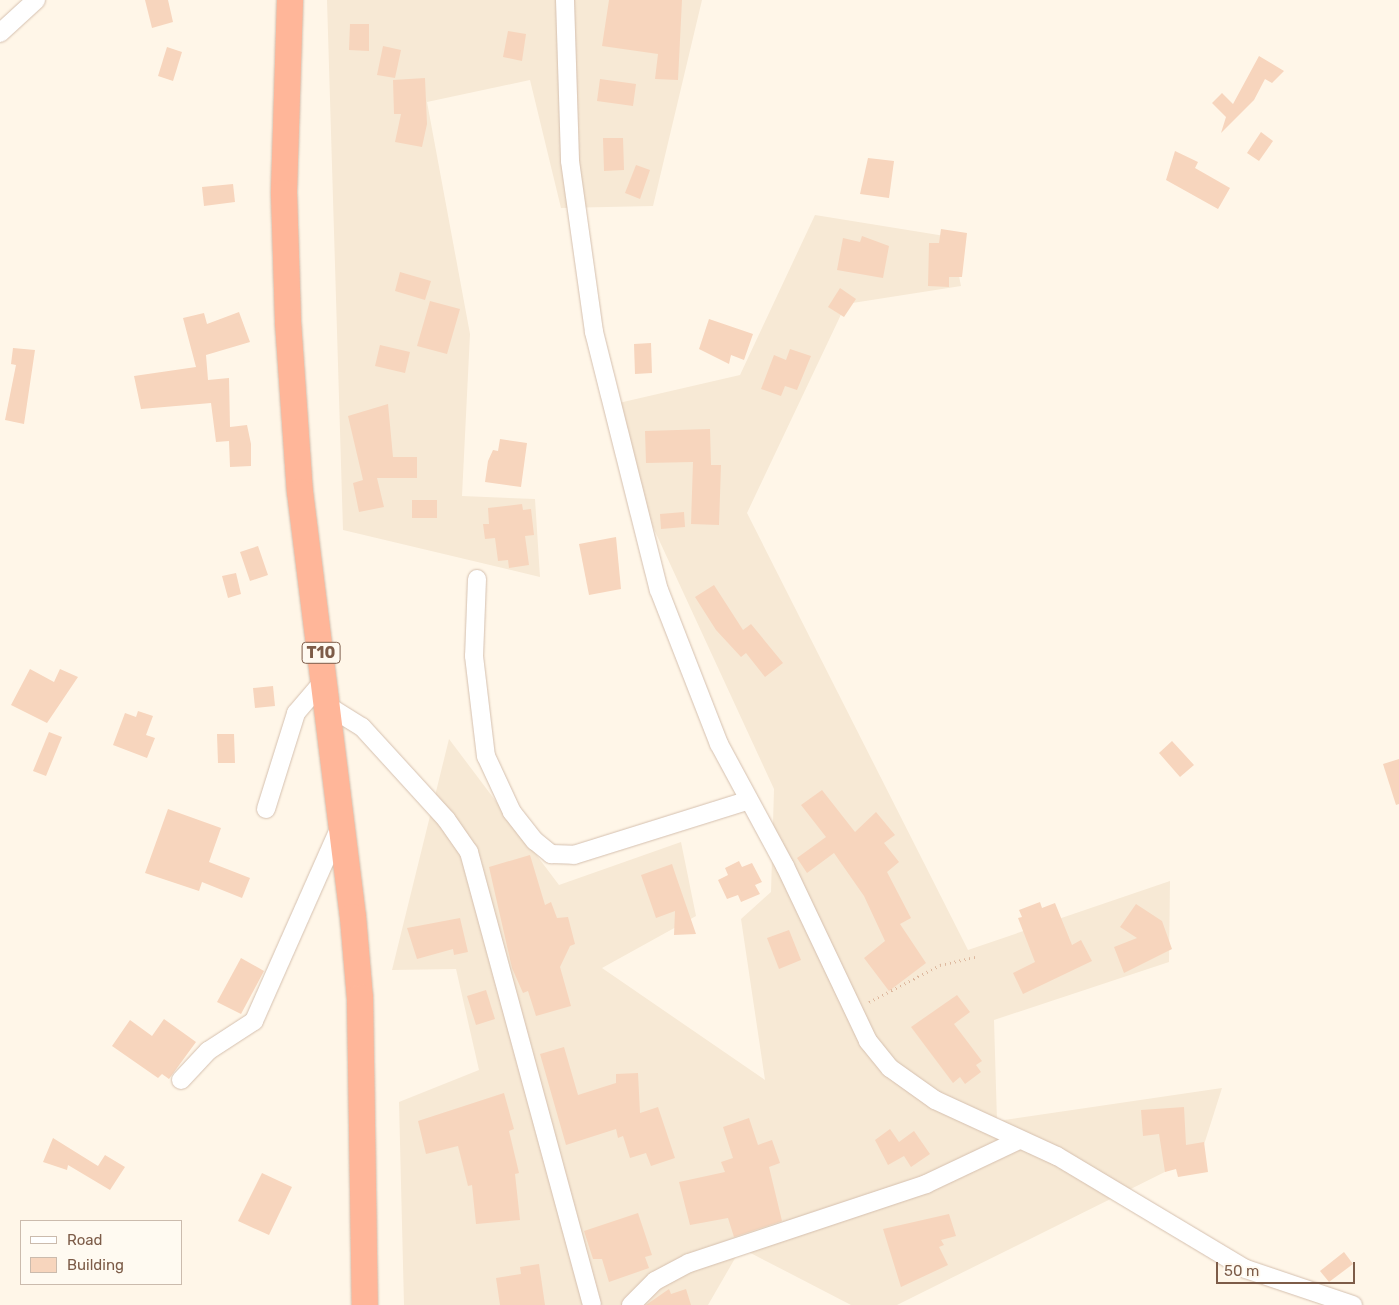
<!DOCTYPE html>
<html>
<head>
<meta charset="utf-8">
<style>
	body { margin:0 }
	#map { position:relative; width:1399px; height:1305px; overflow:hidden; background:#fff6e8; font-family:Rubik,sans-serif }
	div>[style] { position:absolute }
	.residential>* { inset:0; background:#f7e9d5 }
	.building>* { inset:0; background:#f7d5bd }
	.path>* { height:3px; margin-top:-1.5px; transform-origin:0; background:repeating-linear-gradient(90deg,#ddb89e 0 1px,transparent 0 5px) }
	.roads { filter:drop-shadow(0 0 1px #d5c0af) drop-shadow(0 0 1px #d5c0af) }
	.minor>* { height:18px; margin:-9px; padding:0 9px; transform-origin:9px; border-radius:9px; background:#fff }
	.highway>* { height:26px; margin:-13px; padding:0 13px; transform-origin:13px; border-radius:13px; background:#ffb699 }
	span { translate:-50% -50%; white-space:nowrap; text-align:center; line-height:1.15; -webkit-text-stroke:4.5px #fffaf1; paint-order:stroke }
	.shield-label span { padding:1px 4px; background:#fffaf1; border:1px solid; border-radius:4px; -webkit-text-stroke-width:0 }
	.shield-label { font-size:16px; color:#7d5c48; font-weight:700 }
	.legend { position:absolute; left:20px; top:1220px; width:162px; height:65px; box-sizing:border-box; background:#fffaf1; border:1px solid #cbbbad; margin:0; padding:6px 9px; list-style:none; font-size:15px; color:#7d5c48 }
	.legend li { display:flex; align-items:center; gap:10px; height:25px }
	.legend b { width:25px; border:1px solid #cbbbad }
	.scale { position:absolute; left:1216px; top:1262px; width:139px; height:22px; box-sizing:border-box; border:2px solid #7d5c48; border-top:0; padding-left:6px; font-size:15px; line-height:18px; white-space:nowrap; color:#7d5c48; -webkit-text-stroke:4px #fffaf1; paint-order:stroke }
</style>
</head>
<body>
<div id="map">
	<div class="residential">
		<i style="clip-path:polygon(327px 0,702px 0,653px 206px,561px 208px,530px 80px,427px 102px,470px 334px,462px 496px,535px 499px,540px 577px,343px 530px)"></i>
		<i style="clip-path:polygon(815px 215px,951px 237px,961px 286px,846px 304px,747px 513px,968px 950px,1170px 881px,1169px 962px,994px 1020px,997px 1121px,1222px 1088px,1201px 1154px,897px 1305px,851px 1305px,741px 1248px,708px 1305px,404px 1305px,399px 1102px,479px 1070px,456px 969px,392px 970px,449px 739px,559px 885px,681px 842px,696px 916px,602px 968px,765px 1080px,741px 919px,771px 892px,774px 789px,617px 449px,610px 405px,740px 375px)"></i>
	</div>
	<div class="building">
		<i style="clip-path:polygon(145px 0,168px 0,173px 22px,152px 28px)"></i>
		<i style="clip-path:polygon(609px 0,682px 0,678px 80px,655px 79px,658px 54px,602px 46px)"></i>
		<i style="clip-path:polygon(350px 24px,369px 24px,369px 51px,349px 50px)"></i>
		<i style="clip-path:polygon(508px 31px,526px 34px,522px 61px,503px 57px)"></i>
		<i style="clip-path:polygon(383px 46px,401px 50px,395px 78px,377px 75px)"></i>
		<i style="clip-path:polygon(167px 47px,182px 52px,173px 81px,158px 76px)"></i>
		<i style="clip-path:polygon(1259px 56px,1284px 71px,1272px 83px,1265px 79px,1254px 100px,1221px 133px,1226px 117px,1212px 103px,1222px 93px,1233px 104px)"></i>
		<i style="clip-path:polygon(425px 78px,427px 124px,422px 147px,395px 142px,401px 114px,394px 114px,393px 80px)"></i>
		<i style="clip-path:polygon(600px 79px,636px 84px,633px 106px,597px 101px)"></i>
		<i style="clip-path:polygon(1261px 132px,1273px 141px,1259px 161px,1247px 153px)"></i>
		<i style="clip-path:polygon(603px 138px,623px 138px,624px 170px,604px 171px)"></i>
		<i style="clip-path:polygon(1175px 151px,1198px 162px,1195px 168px,1230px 188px,1218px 209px,1166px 180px)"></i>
		<i style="clip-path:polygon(868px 158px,894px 161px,889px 198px,860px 194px)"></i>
		<i style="clip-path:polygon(636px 165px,650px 170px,640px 199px,625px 193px)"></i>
		<i style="clip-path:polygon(233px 184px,235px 202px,204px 206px,202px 187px)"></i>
		<i style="clip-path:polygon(941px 229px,967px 233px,962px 277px,949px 277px,949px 287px,928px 286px,929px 243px,939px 243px)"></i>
		<i style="clip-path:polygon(862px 236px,889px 246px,883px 278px,837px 270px,843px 238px,860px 242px)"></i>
		<i style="clip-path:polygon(400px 272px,431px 281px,425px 300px,395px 291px)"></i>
		<i style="clip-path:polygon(840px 288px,856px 299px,844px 317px,828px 307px)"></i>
		<i style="clip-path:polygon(430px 301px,460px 309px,447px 354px,417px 346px)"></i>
		<i style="clip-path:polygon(239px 312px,250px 342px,206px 355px,208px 380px,229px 378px,230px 427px,247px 425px,251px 444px,251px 466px,230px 467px,229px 441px,216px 442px,211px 403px,141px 409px,134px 376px,196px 367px,183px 318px,204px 313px,207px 324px)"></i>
		<i style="clip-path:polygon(709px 319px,753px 334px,744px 360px,731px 355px,729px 364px,699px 349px)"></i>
		<i style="clip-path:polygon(651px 343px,652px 373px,635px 374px,634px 344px)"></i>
		<i style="clip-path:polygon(380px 345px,410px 352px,405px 373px,375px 366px)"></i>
		<i style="clip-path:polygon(13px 348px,35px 350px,24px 424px,5px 420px,16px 365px,11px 364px)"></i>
		<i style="clip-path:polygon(790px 349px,811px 356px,797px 390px,785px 386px,781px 396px,761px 389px,774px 355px,786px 360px)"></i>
		<i style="clip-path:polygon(388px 404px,393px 457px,417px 457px,417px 478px,377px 478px,384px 507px,359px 512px,353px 483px,363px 480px,348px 416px)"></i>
		<i style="clip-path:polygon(710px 429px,711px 465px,721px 465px,719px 525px,691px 524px,693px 462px,646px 463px,645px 431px)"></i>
		<i style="clip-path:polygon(500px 439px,527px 443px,521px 487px,485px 482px,488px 461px,493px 450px,498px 451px)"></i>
		<i style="clip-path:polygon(412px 500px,437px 500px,437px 518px,412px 518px)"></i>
		<i style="clip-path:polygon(522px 504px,523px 510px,531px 509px,534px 535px,525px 536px,529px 565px,509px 568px,508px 560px,498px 561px,495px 538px,485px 539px,483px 524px,489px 524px,488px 508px)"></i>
		<i style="clip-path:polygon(684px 512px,685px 527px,661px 529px,660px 514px)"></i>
		<i style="clip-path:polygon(616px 537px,621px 589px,589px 595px,579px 544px)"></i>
		<i style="clip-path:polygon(258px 546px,268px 575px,250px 581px,240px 552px)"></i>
		<i style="clip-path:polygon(236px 573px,241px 594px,228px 598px,222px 576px)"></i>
		<i style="clip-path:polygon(714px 585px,743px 630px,751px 624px,783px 663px,765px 677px,746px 653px,741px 657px,716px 630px,695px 597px)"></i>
		<i style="clip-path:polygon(30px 669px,54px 682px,60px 669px,78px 677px,47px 723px,11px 705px)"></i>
		<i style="clip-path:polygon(273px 686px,275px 706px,255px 708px,253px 688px)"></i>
		<i style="clip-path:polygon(138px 711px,153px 716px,146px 735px,155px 738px,147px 758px,113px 745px,125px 713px,136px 717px)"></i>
		<i style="clip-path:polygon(49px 732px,62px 737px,46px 776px,33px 771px)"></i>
		<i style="clip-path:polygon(217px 734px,234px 734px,235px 763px,218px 763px)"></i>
		<i style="clip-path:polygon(1172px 741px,1194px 765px,1180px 777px,1159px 753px)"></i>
		<i style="clip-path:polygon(1399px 759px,1399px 804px,1396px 805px,1383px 764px)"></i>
		<i style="clip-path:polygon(822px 790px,855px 832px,876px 812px,895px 835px,884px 843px,899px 862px,887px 872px,911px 918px,900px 924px,926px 963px,889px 991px,864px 958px,885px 941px,864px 896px,834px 853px,807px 873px,797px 858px,826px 837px,801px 805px)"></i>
		<i style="clip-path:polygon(168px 809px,221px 828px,209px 862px,250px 878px,242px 898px,202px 882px,199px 891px,145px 873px)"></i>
		<i style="clip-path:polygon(530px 855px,545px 905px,551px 902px,557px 918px,568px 917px,575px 944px,570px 946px,560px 967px,571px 1006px,536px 1016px,528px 991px,523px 993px,512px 968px,489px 867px)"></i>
		<i style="clip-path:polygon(739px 861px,742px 867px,752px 863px,762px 882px,755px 885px,760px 894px,741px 902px,738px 895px,727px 899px,718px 880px,728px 875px,725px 868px)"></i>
		<i style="clip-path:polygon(672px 864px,677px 879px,696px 934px,674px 935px,675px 911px,656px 918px,641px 875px)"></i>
		<i style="clip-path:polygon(1040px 902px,1042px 908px,1055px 903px,1072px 945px,1081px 940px,1092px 961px,1023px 994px,1013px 973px,1035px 962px,1018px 918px,1022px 917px,1019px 910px)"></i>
		<i style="clip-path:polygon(1136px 904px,1162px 921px,1172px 949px,1124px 973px,1114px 947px,1137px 938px,1120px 927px)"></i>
		<i style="clip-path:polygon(460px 918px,468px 952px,454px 955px,453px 949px,417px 959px,407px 928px)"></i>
		<i style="clip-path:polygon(789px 930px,801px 960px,779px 969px,767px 938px)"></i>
		<i style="clip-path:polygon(241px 958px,264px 971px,241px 1014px,217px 1002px)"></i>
		<i style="clip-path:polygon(486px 990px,495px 1019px,476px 1025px,467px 996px)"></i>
		<i style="clip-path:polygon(957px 995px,970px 1012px,954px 1024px,982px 1061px,976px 1065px,981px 1072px,965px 1084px,960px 1077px,953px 1083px,911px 1027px)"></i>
		<i style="clip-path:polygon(164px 1019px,196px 1042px,169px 1079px,162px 1074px,158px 1078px,112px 1046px,130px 1020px,152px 1036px)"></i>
		<i style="clip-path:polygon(564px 1047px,578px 1095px,616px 1083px,616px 1074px,638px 1073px,640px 1113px,658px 1107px,675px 1158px,651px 1166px,646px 1153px,630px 1158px,623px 1136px,618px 1138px,616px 1129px,566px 1145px,540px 1054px)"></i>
		<i style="clip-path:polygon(504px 1093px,514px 1129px,509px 1131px,519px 1173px,515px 1174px,520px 1220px,476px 1224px,472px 1185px,468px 1186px,458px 1146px,426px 1154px,418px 1121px)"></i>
		<i style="clip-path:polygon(1184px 1107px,1186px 1145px,1204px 1142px,1208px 1172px,1178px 1177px,1176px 1169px,1165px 1172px,1159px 1134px,1143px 1136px,1141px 1110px)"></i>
		<i style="clip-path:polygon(749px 1118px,758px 1145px,772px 1140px,780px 1163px,769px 1167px,782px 1221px,734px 1237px,728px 1218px,690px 1225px,679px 1182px,725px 1172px,721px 1162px,733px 1158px,723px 1127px)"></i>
		<i style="clip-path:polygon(890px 1129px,899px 1142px,914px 1131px,930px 1154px,911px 1167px,904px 1156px,888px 1165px,875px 1140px)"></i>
		<i style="clip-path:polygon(53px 1138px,98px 1166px,105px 1155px,125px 1167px,110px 1190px,68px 1165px,67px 1170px,43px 1162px)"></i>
		<i style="clip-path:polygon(262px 1173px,292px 1187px,269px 1235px,238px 1221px)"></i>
		<i style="clip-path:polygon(638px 1213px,652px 1255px,645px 1257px,649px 1268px,609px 1282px,602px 1259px,593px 1259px,584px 1231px)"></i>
		<i style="clip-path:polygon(949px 1214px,956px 1236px,941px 1240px,944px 1245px,939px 1247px,948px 1265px,901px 1287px,883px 1229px)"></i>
		<i style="clip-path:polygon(1344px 1252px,1353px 1264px,1329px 1282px,1320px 1271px)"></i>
		<i style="clip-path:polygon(539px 1264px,545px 1305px,500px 1305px,496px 1278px,521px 1274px,520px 1267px)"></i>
		<i style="clip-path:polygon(669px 1289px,671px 1294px,686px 1289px,691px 1305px,646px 1305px)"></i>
	</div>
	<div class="path">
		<i style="left:869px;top:1002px;width:80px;rotate:-27.5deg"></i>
		<i style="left:940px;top:965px;width:36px;rotate:-13deg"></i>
	</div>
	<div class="roads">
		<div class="minor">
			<i style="left:565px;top:0;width:161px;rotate:88.2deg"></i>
			<i style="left:570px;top:161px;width:173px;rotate:82deg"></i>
			<i style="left:594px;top:332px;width:266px;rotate:75.9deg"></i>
			<i style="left:659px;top:590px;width:165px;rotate:68.7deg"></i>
			<i style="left:719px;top:744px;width:139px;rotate:61.6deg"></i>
			<i style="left:785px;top:866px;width:194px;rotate:64.6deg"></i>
			<i style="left:868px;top:1041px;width:35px;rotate:51deg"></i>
			<i style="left:890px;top:1068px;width:55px;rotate:35.4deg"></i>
			<i style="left:935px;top:1100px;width:134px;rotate:24.7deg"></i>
			<i style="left:1057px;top:1156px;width:220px;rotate:30.9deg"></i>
			<i style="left:1246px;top:1269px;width:113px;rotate:18.6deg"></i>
			<i style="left:0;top:33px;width:49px;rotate:-42.5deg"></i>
			<i style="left:477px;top:579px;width:77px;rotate:92.2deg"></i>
			<i style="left:474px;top:656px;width:101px;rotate:83.2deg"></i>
			<i style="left:486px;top:756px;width:62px;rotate:65.1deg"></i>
			<i style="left:512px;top:812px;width:37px;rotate:52deg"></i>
			<i style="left:535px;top:841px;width:21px;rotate:39deg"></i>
			<i style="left:551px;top:854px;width:23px;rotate:2deg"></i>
			<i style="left:574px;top:855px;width:183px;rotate:-17.4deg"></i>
			<i style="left:328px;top:706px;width:40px;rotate:32deg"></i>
			<i style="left:362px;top:727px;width:125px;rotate:47.6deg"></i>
			<i style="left:446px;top:819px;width:40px;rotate:55.1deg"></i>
			<i style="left:469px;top:852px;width:469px;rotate:74.8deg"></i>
			<i style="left:266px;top:809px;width:101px;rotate:-72.6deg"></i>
			<i style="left:296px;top:713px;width:45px;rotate:-49.5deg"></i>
			<i style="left:181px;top:1080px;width:40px;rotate:-47deg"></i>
			<i style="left:208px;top:1051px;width:55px;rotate:-33.1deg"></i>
			<i style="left:254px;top:1021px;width:218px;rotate:-66.1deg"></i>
			<i style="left:631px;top:1305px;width:34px;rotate:-45deg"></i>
			<i style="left:655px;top:1281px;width:38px;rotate:-28deg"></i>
			<i style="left:689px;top:1263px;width:250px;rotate:-18.4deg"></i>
			<i style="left:926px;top:1184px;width:103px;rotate:-25.3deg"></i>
		</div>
		<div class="highway">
			<i style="left:290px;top:0;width:193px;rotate:91.8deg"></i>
			<i style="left:284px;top:193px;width:129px;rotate:88.2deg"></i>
			<i style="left:288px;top:322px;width:170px;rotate:86deg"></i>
			<i style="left:300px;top:492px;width:428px;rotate:82.9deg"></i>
			<i style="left:353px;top:917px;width:81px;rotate:85.1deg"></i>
			<i style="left:360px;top:998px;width:307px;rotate:89.1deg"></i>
		</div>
	</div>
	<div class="shield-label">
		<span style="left:321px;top:653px">T10</span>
	</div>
	<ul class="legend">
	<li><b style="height:6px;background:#fff"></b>Road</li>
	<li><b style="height:14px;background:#f7d5bd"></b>Building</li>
	</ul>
	<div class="scale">50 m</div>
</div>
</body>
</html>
